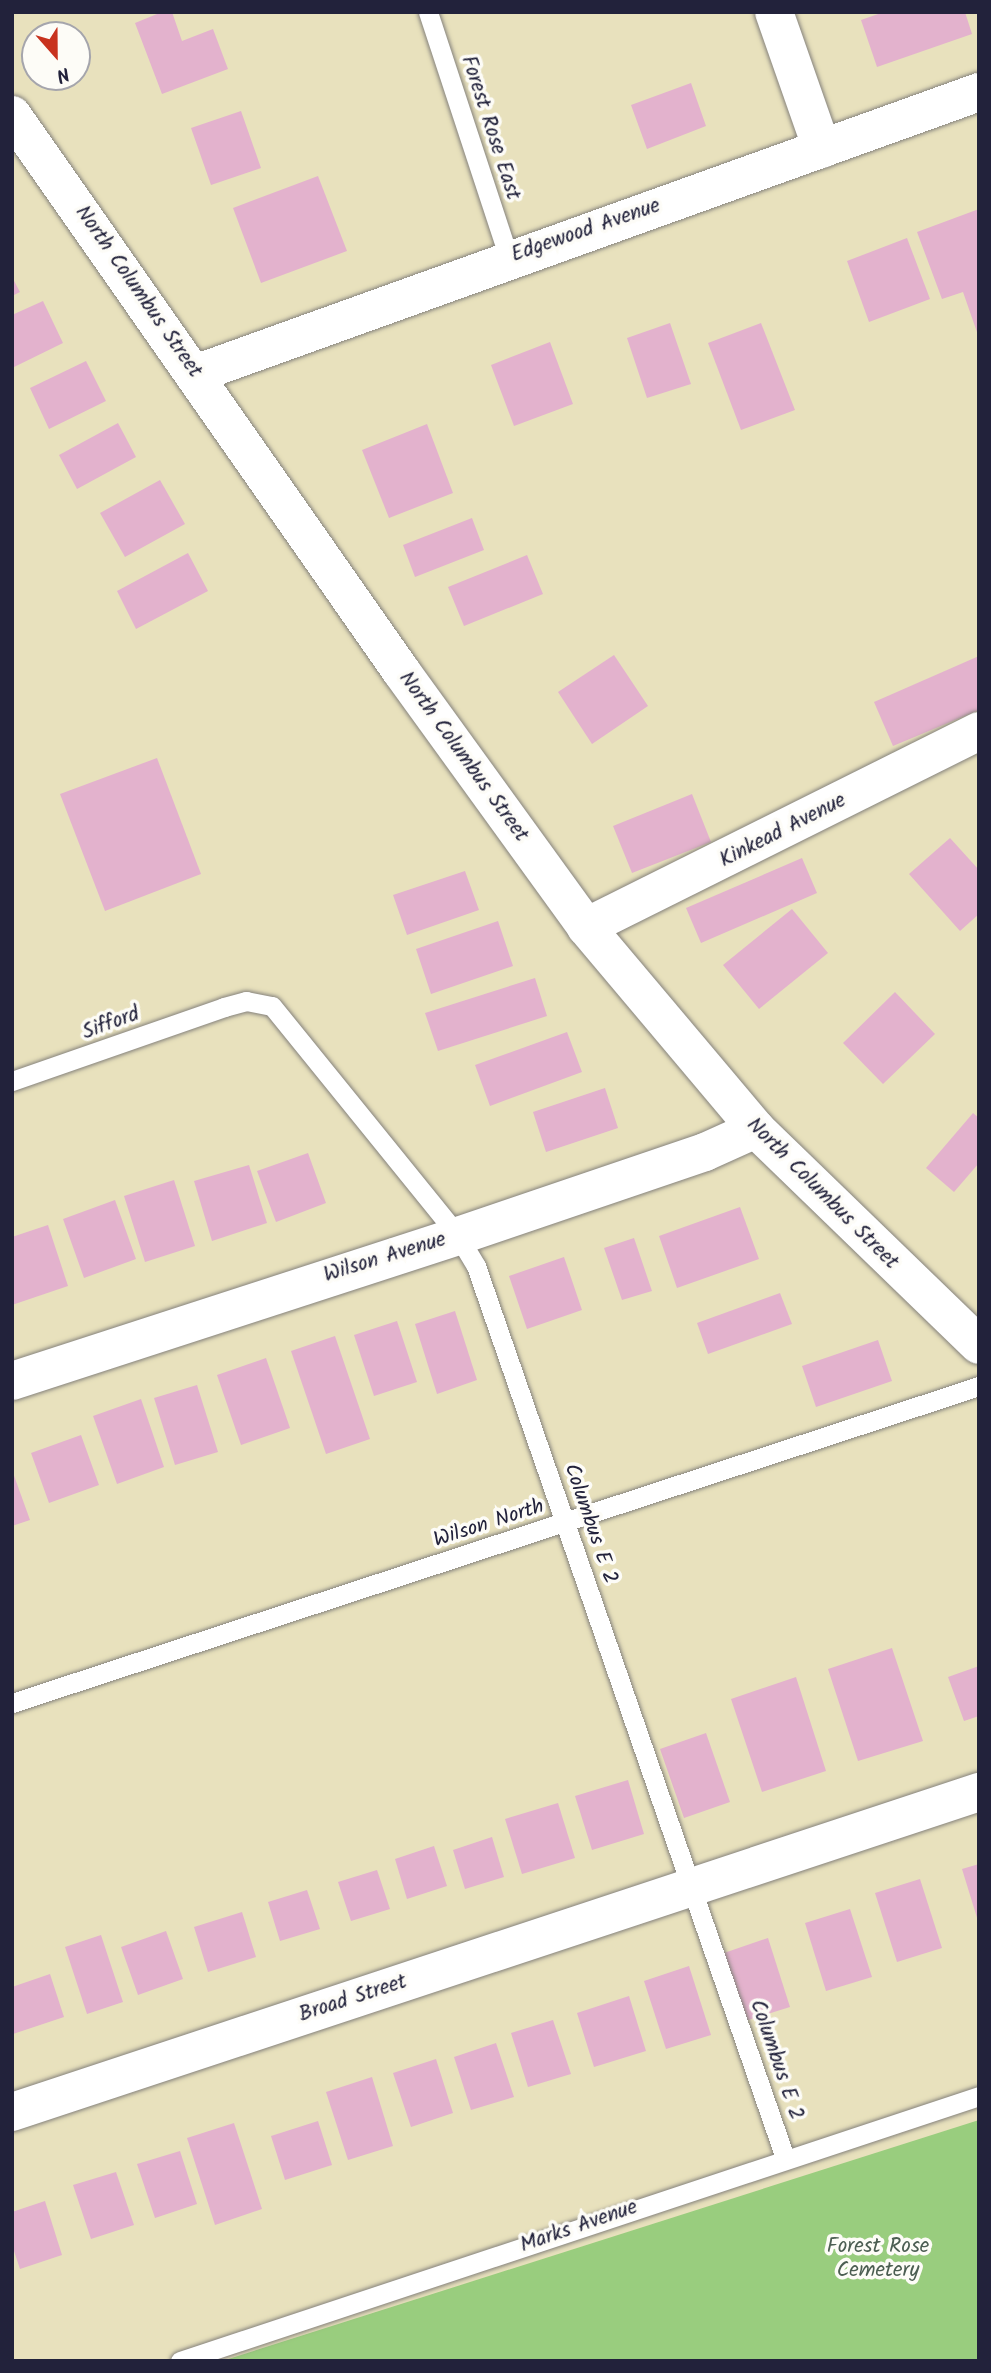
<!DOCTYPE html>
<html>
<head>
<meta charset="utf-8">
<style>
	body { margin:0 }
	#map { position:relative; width:991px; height:2373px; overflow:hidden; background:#e8e1bd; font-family:Kalam,sans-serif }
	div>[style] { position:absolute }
	.green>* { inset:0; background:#99cd7e }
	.building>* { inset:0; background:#e3b2cd }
	.roads { filter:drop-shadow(0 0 2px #85827c) drop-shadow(0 0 2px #85827c) }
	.lane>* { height:19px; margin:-9.5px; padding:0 9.5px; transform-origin:9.5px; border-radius:9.5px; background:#fff }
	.street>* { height:38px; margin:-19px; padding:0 19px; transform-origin:19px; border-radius:19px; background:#fff }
	.secondary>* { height:38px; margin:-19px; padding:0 19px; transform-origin:19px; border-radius:19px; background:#fff }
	span { translate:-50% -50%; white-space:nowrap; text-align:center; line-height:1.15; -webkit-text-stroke:7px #fdfcf7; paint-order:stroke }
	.street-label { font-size:21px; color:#22223b }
	.park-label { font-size:21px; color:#4c5e52 }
	.frame { position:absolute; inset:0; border:14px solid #22223b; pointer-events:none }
	.north { position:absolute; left:21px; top:21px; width:70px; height:70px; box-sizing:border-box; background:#fdfcf7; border:2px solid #a5a5ac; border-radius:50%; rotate:159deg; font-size:19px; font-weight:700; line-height:28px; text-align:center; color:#22223b }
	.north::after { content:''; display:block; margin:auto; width:24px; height:32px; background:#c8321e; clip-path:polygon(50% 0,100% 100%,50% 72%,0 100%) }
</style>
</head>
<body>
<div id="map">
	<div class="green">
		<i style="clip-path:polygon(979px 2120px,979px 2361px,222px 2361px)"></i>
	</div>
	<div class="building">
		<i style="clip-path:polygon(162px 12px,172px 12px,182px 41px,213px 29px,228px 69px,162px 94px,135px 23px)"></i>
		<i style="clip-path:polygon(884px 12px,965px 12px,972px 34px,877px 67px,861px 20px)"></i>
		<i style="clip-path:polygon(691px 83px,706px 126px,647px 149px,631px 105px)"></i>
		<i style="clip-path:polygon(241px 111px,261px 168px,211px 185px,191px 128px)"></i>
		<i style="clip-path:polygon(318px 176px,347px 251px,261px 283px,233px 208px)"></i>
		<i style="clip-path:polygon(979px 209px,979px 335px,978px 335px,963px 292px,942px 299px,917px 232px)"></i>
		<i style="clip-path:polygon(907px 238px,930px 299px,869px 322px,847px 261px)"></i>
		<i style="clip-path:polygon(12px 277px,20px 292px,12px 296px)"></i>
		<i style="clip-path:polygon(43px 301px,63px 343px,12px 368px,12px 315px)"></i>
		<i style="clip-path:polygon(670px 323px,691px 384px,647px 398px,627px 338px)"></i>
		<i style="clip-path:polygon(761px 323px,795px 410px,741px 430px,708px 343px)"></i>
		<i style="clip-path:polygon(550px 342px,573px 404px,514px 426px,491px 365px)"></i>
		<i style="clip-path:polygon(86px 361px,106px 401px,49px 429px,30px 388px)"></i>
		<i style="clip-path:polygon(118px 423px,136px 457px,77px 489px,59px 455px)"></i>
		<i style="clip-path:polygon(427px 424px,453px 493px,389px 518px,362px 450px)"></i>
		<i style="clip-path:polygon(160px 480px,185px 524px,125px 557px,100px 513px)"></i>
		<i style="clip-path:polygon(472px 518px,484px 550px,415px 577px,403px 545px)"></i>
		<i style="clip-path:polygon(188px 553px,208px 591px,136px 629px,117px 591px)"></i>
		<i style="clip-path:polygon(527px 555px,543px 594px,464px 626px,448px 587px)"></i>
		<i style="clip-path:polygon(614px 655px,648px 706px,592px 744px,558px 692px)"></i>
		<i style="clip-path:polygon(979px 656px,979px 710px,893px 746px,874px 702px)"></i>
		<i style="clip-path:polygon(157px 758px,201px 874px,105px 911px,60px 794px)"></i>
		<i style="clip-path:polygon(692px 794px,711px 842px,632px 873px,613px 826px)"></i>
		<i style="clip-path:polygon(950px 838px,979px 870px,979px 914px,960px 931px,909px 874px)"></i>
		<i style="clip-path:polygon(802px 858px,817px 893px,701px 943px,686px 908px)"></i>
		<i style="clip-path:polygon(465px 871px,479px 910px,407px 935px,393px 895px)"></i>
		<i style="clip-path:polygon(792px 909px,828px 953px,759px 1009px,723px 965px)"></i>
		<i style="clip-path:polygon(498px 921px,513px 966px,431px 994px,416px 949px)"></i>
		<i style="clip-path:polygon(535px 978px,547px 1016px,438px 1051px,425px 1013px)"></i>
		<i style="clip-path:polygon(895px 992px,935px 1034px,883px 1084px,843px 1043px)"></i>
		<i style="clip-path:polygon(567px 1032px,582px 1072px,490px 1106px,475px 1065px)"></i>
		<i style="clip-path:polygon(605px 1088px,618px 1128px,546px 1152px,533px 1112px)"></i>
		<i style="clip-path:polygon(973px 1113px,979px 1118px,979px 1163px,954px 1192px,926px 1168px)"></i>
		<i style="clip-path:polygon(308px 1153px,326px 1203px,276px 1222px,257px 1171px)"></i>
		<i style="clip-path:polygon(249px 1165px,267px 1223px,212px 1241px,194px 1181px)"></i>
		<i style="clip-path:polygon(174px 1180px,195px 1246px,145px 1262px,124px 1196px)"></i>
		<i style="clip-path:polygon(115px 1200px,136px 1259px,84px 1278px,63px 1219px)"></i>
		<i style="clip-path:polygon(740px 1207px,759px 1259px,677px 1288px,659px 1236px)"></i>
		<i style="clip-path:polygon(48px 1225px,68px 1286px,12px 1305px,12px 1237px)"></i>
		<i style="clip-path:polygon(634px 1238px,652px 1291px,622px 1300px,604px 1248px)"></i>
		<i style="clip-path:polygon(564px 1257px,582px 1310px,527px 1329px,509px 1276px)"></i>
		<i style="clip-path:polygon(780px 1293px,792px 1324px,708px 1354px,697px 1323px)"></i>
		<i style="clip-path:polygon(455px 1311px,477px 1380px,437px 1394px,415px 1324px)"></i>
		<i style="clip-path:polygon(397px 1321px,417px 1382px,374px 1396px,354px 1335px)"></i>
		<i style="clip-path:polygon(335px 1336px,370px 1439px,326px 1454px,291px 1351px)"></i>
		<i style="clip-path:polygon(878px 1340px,892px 1381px,816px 1407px,802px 1366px)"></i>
		<i style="clip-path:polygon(266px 1358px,290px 1428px,241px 1445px,217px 1375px)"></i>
		<i style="clip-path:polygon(197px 1385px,218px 1452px,175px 1465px,154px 1398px)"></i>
		<i style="clip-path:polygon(141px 1399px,164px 1467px,117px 1484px,93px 1416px)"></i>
		<i style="clip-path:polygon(81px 1435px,99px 1485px,49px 1503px,31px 1453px)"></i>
		<i style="clip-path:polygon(12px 1470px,30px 1520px,12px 1526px)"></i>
		<i style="clip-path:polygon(892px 1648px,923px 1741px,858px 1761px,828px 1669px)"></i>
		<i style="clip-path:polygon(979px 1666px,979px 1716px,964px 1721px,948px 1677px)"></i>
		<i style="clip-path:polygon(796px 1677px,826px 1771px,762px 1792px,731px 1699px)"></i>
		<i style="clip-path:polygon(706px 1733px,730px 1802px,684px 1818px,660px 1749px)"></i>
		<i style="clip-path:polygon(628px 1780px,644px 1834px,592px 1850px,575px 1796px)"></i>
		<i style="clip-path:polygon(558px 1803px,575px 1858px,522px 1874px,505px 1819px)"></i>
		<i style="clip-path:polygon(492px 1837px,504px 1877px,465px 1889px,453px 1850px)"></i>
		<i style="clip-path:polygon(434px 1846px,447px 1886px,407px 1899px,395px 1859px)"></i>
		<i style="clip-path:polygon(979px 1864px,979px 1921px,978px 1921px,962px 1869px)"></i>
		<i style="clip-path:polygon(377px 1870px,390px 1909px,351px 1921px,338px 1882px)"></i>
		<i style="clip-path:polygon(920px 1879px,942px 1948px,897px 1962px,875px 1893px)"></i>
		<i style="clip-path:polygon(307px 1890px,320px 1929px,280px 1941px,268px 1902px)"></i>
		<i style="clip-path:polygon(850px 1909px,872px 1977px,826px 1991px,805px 1923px)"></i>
		<i style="clip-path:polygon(242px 1912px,256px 1957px,208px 1972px,194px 1927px)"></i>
		<i style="clip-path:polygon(166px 1931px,183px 1979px,138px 1995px,121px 1947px)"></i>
		<i style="clip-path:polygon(101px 1935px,123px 2002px,87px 2014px,65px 1947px)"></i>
		<i style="clip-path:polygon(768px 1938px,790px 2007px,745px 2021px,724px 1953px)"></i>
		<i style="clip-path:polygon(689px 1966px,711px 2035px,666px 2049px,644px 1981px)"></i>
		<i style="clip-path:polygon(50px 1974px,64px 2017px,13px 2034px,12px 1987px)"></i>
		<i style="clip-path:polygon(629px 1996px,646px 2051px,594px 2067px,577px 2013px)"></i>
		<i style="clip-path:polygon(553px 2020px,571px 2074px,528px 2087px,511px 2033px)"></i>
		<i style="clip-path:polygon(496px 2043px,514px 2097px,471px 2110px,454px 2057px)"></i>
		<i style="clip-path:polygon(436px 2059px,453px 2113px,411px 2127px,393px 2073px)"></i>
		<i style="clip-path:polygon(372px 2077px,393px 2146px,348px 2160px,326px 2092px)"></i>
		<i style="clip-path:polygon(318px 2121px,332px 2165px,285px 2180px,271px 2136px)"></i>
		<i style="clip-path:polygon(234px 2123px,262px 2209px,215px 2225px,187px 2138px)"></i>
		<i style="clip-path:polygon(180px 2151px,197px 2204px,155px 2218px,137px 2164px)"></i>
		<i style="clip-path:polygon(116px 2172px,134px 2225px,91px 2239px,73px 2185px)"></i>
		<i style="clip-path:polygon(45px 2201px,62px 2255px,20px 2269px,12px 2245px,12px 2212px)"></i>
	</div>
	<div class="roads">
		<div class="lane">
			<i style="left:428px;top:12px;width:260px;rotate:71.8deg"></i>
			<i style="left:12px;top:1081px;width:225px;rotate:-19.2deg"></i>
			<i style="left:224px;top:1007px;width:23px;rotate:-15deg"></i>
			<i style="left:246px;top:1001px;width:26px;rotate:11deg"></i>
			<i style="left:272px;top:1006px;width:296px;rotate:51deg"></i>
			<i style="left:458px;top:1236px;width:35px;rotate:59deg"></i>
			<i style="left:476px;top:1266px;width:944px;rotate:70.89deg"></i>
			<i style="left:12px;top:1703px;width:1018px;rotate:-18.15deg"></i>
			<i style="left:180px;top:2361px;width:842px;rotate:-18.35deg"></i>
		</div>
		<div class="street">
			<i style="left:774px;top:12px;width:145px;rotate:70.7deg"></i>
			<i style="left:195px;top:374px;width:833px;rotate:-19.78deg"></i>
			<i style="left:586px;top:927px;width:439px;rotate:-26.5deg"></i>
			<i style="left:12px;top:1381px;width:469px;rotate:-18deg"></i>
			<i style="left:458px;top:1236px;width:261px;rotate:-18.8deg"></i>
			<i style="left:705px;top:1152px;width:56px;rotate:-24.3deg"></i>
			<i style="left:12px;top:2112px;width:1019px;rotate:-18.31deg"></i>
		</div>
		<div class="secondary">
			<i style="left:12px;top:115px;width:679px;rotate:55.02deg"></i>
			<i style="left:401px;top:671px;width:316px;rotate:54.1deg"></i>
			<i style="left:586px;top:927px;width:264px;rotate:49.9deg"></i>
			<i style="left:756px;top:1129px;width:310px;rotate:44.1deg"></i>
		</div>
	</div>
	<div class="street-label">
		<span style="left:490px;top:128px;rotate:72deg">Forest Rose East</span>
		<span style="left:586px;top:231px;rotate:-19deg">Edgewood Avenue</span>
		<span style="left:138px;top:292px;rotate:55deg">North Columbus Street</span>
		<span style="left:463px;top:757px;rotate:54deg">North Columbus Street</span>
		<span style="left:783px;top:831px;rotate:-27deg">Kinkead Avenue</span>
		<span style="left:111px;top:1024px;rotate:-20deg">Sifford</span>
		<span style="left:822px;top:1194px;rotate:45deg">North Columbus Street</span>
		<span style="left:385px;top:1258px;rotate:-17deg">Wilson Avenue</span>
		<span style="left:489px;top:1524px;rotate:-18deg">Wilson North</span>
		<span style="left:590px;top:1524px;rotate:71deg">Columbus E 2</span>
		<span style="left:353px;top:1999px;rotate:-18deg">Broad Street</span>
		<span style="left:776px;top:2060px;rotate:71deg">Columbus E 2</span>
		<span style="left:579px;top:2227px;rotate:-19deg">Marks Avenue</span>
	</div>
	<div class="park-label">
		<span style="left:878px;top:2259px">Forest Rose<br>Cemetery</span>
	</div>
	<div class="frame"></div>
	<div class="north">N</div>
</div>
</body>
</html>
